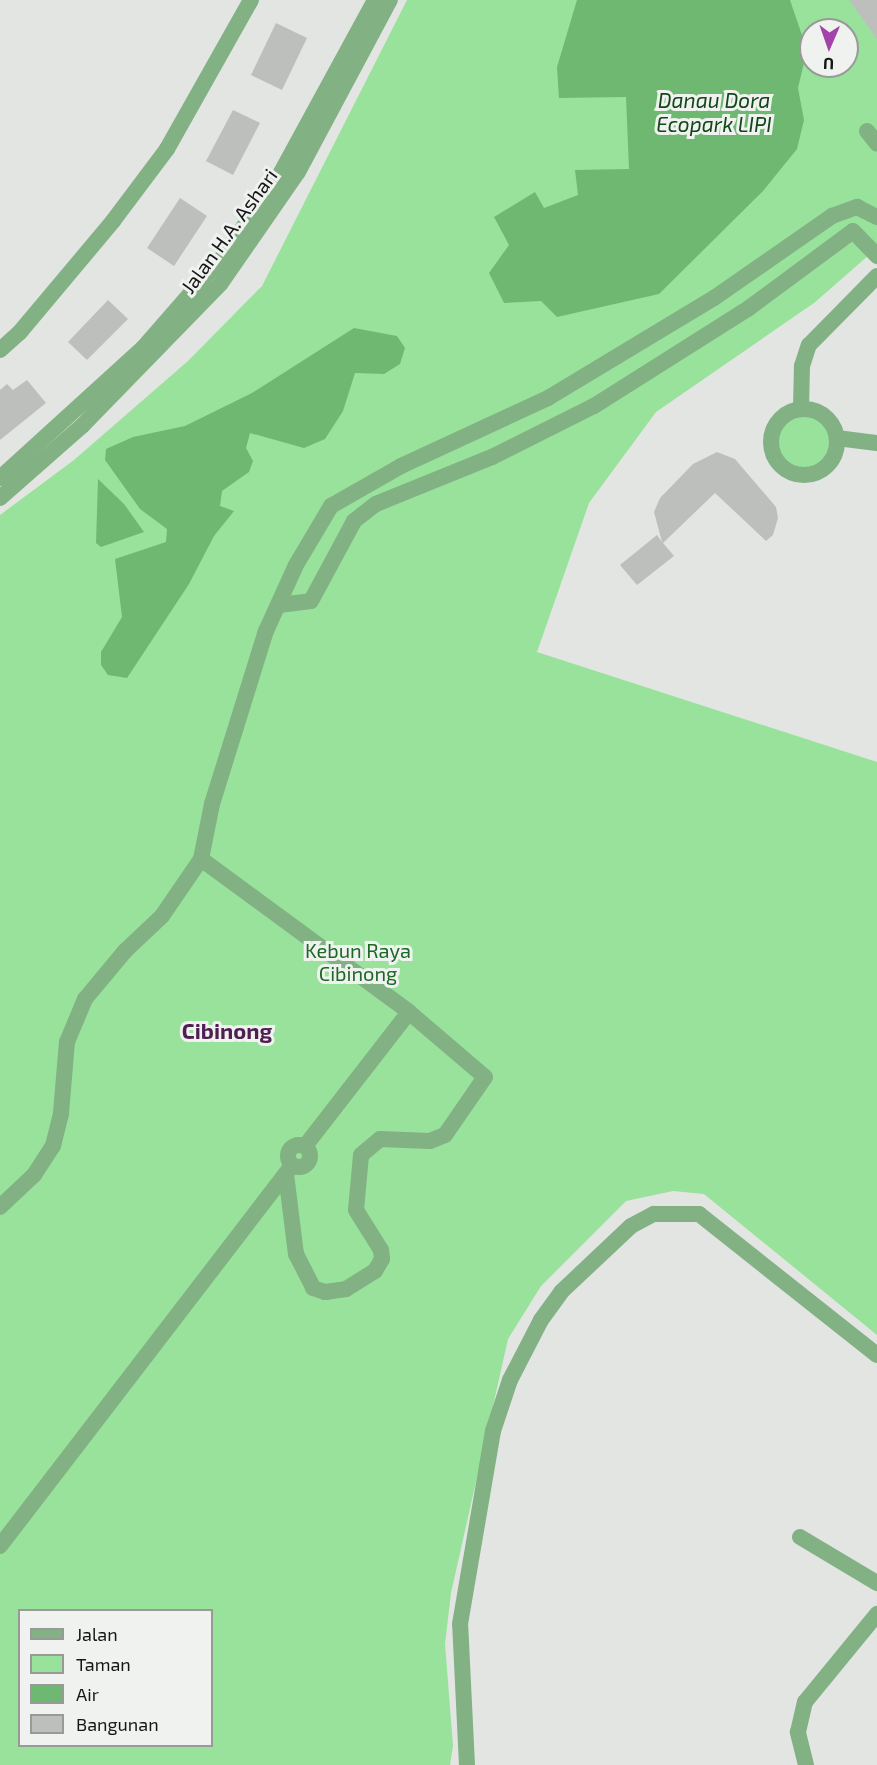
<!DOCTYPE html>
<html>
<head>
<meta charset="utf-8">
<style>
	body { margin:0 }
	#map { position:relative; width:877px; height:1765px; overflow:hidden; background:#e2e5e2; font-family:"Exo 2",sans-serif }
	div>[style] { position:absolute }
	.green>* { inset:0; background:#98e29b }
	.round { border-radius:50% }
	.water>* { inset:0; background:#6fb872 }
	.building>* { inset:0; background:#bdbfbd }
	.minor>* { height:16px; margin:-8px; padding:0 8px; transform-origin:8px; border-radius:8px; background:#82b183 }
	.minor>.ring { margin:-8px; padding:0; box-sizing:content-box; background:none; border:16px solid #82b183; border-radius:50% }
	span { translate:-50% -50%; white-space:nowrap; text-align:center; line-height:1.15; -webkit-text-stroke:6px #f0f2f0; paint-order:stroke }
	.street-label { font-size:20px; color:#151615 }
	.park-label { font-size:20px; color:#1e6827 }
	.water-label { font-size:21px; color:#134719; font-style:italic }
	.quarter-label { font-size:22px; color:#4e1f51; font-weight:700 }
	.legend { position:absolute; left:18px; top:1609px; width:195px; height:138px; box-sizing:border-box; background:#f0f2f0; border:2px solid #989a98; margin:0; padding:8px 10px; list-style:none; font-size:18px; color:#151615 }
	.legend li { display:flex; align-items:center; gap:12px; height:30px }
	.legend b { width:30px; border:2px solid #989a98 }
	.north { position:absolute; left:799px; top:18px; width:60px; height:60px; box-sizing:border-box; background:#f0f2f0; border:2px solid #989a98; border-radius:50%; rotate:182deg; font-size:16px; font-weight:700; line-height:24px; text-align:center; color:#151615 }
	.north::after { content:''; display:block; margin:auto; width:21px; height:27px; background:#a342a9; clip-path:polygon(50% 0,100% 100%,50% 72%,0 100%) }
</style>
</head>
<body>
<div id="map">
	<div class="green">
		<i style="clip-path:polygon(evenodd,407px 0,877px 0,877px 248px,814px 303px,656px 412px,589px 503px,537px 652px,877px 762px,877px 1335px,704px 1194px,673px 1191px,626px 1201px,541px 1286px,508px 1339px,451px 1593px,445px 1644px,453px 1746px,450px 1765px,0 1765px,0 515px,74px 460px,188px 361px,262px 286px,407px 0,811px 30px,847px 30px,847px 66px,811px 66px,811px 30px,407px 0,20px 1610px,212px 1610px,212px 1746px,20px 1746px,20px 1610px)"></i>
		<i class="round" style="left:776px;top:415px;width:56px;height:56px"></i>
	</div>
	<div class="water">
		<i style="clip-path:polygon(577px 0,790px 0,807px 50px,798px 88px,804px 120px,797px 149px,763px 191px,659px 294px,557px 317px,541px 301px,504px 303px,489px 273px,509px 245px,494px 217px,535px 192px,544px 208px,578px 195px,575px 170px,629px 169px,626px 97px,559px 98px,557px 67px)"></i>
		<i style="clip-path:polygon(354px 328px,397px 336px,405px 348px,400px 364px,384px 374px,355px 373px,343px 411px,325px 439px,304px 448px,250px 433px,246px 448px,253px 461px,249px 472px,222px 491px,220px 506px,234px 511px,214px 536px,189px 584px,127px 678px,108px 675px,101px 665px,101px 652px,122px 617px,115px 559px,166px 542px,167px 529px,140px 509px,105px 460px,106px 449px,133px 437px,185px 426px,252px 393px)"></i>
		<i style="clip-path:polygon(98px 479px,124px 504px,144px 532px,101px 547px,96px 543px)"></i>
	</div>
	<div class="building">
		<i style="clip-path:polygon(849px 0,877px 0,877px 39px)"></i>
		<i style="clip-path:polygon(276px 23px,307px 38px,282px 90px,251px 75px)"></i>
		<i style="clip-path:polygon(233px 110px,260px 123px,233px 175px,206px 161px)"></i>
		<i style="clip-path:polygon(180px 198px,207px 216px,174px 266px,147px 248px)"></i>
		<i style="clip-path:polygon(108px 300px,128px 319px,87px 360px,68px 342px)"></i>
		<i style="clip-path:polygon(27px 380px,46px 403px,0 440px,0 390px,7px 384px,13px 390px)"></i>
		<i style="clip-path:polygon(717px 452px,735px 459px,776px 507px,778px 518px,773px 535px,766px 541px,715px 493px,663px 543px,674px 556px,637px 585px,620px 565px,657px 535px,662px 542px,654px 512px,660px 498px,693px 464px)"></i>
	</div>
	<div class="minor">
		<i style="left:867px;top:131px;width:16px;rotate:52deg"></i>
		<i style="left:0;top:350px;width:27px;rotate:-42deg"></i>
		<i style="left:20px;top:332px;width:145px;rotate:-50deg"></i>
		<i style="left:113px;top:221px;width:90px;rotate:-53.1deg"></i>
		<i style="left:167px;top:149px;width:171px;rotate:-60.6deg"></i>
		<i class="ring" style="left:771px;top:409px;width:50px;height:50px"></i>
		<i style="left:801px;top:409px;width:43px;rotate:-88.7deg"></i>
		<i style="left:802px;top:366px;width:22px;rotate:-72deg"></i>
		<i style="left:809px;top:345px;width:97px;rotate:-45.4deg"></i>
		<i style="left:837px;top:438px;width:40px;rotate:7.1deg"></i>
		<i style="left:0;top:478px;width:193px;rotate:-42.3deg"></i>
		<i style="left:143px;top:348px;width:123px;rotate:-48.9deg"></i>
		<i style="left:224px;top:255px;width:94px;rotate:-55deg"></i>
		<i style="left:278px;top:178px;width:203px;rotate:-61.4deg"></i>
		<i style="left:0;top:498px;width:109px;rotate:-41.3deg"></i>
		<i style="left:82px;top:426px;width:199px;rotate:-45.8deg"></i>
		<i style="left:221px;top:283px;width:135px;rotate:-55.3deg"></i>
		<i style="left:298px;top:172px;width:195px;rotate:-61.9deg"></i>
		<i style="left:279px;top:605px;width:32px;rotate:-7deg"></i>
		<i style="left:311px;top:601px;width:91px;rotate:-61.7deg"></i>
		<i style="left:354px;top:521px;width:28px;rotate:-38deg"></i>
		<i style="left:376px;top:504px;width:125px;rotate:-22.1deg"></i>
		<i style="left:492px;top:457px;width:114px;rotate:-26.6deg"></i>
		<i style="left:594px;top:406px;width:183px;rotate:-32.3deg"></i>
		<i style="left:749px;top:308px;width:129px;rotate:-36.5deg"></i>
		<i style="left:853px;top:231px;width:35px;rotate:46deg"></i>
		<i style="left:201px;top:859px;width:258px;rotate:36.3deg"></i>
		<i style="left:409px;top:1012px;width:170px;rotate:127.8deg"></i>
		<i class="ring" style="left:288px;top:1145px;width:6px;height:6px"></i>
		<i style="left:286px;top:1174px;width:81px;rotate:82.9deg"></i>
		<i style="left:296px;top:1254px;width:38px;rotate:63deg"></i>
		<i style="left:313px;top:1288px;width:13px;rotate:18deg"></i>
		<i style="left:325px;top:1292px;width:21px;rotate:-8deg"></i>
		<i style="left:346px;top:1289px;width:34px;rotate:-32deg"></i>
		<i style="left:375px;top:1271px;width:14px;rotate:-60deg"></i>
		<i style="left:382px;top:1259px;width:9px;rotate:-96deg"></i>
		<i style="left:381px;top:1250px;width:47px;rotate:-122deg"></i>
		<i style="left:356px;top:1210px;width:55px;rotate:-84.8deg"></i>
		<i style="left:361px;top:1155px;width:25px;rotate:-40deg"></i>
		<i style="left:380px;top:1139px;width:50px;rotate:2.3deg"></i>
		<i style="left:430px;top:1141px;width:16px;rotate:-22deg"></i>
		<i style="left:445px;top:1135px;width:70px;rotate:-55.4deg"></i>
		<i style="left:485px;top:1077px;width:100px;rotate:-139.5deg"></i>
		<i style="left:0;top:1207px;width:47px;rotate:-43.3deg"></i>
		<i style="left:34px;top:1175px;width:35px;rotate:-57deg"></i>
		<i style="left:53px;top:1146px;width:34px;rotate:-76deg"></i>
		<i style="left:61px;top:1113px;width:71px;rotate:-85.2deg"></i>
		<i style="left:67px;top:1042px;width:47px;rotate:-67.3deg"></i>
		<i style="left:85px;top:999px;width:62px;rotate:-50.2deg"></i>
		<i style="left:125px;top:951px;width:51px;rotate:-43.4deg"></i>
		<i style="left:162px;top:916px;width:69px;rotate:-55.6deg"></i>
		<i style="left:201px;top:859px;width:56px;rotate:-78.7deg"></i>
		<i style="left:212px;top:804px;width:181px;rotate:-72.7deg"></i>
		<i style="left:266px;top:631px;width:72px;rotate:-65.6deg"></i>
		<i style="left:296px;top:565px;width:69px;rotate:-59.3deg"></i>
		<i style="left:331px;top:506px;width:81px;rotate:-29.7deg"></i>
		<i style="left:401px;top:466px;width:162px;rotate:-24.8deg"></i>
		<i style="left:548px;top:398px;width:194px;rotate:-31.1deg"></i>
		<i style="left:714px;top:298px;width:144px;rotate:-34.8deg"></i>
		<i style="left:832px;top:216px;width:27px;rotate:-20deg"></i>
		<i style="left:857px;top:207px;width:22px;rotate:27deg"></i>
		<i style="left:800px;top:1537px;width:90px;rotate:30.9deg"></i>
		<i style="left:0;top:1546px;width:476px;rotate:-52.5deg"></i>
		<i style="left:467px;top:1765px;width:141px;rotate:-92.8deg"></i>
		<i style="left:460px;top:1624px;width:196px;rotate:-80.3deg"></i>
		<i style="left:493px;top:1431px;width:54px;rotate:-71.6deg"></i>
		<i style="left:510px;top:1380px;width:68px;rotate:-62.7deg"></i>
		<i style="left:541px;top:1320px;width:34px;rotate:-54deg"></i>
		<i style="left:561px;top:1292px;width:96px;rotate:-43.3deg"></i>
		<i style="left:631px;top:1226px;width:26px;rotate:-28deg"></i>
		<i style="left:654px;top:1214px;width:45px"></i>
		<i style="left:699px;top:1214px;width:227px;rotate:38.4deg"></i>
		<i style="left:806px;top:1765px;width:34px;rotate:-104deg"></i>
		<i style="left:798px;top:1732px;width:31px;rotate:-77deg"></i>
		<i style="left:805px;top:1702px;width:114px;rotate:-50.7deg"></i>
	</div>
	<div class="street-label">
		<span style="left:229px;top:231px;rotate:-54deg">Jalan H.A. Ashari</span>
	</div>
	<div class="park-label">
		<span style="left:358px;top:962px">Kebun Raya<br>Cibinong</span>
	</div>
	<div class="water-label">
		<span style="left:714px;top:112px">Danau Dora<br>Ecopark LIPI</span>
	</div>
	<div class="quarter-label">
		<span style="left:227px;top:1031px">Cibinong</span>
	</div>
	<ul class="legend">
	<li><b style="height:8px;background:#82b183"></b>Jalan</li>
	<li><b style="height:16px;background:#98e29b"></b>Taman</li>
	<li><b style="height:16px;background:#6fb872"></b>Air</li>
	<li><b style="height:16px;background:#bdbfbd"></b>Bangunan</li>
	</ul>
	<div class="north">U</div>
</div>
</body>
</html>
